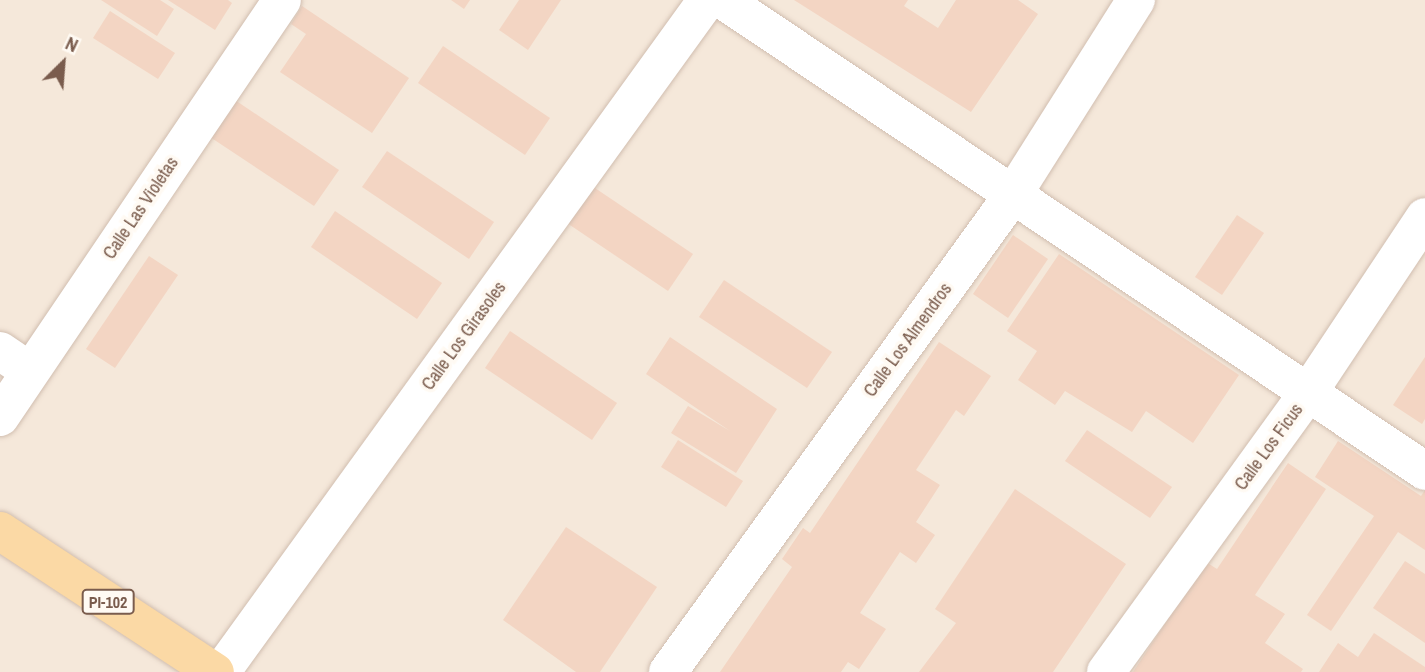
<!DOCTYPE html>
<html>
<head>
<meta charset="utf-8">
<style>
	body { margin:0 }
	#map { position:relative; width:1425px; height:672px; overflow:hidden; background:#fdf6ec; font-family:"Archivo Narrow",sans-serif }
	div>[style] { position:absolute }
	.residential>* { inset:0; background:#f5e8da }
	.building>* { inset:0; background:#f3d5c3 }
	.roads { filter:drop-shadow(0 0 2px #d1beb0) drop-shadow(0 0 2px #d1beb0) }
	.street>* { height:38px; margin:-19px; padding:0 19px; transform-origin:19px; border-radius:19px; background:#fff }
	.primary>* { height:38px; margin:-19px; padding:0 19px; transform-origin:19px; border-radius:19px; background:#fbd9a5 }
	span { translate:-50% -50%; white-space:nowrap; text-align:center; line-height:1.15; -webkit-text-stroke:7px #fffaf3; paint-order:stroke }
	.shield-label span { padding:2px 5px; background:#fffaf3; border:2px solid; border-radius:5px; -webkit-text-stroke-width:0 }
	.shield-label { font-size:16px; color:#7a5c4d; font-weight:700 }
	.street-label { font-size:18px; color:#7a5c4d }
	.north { position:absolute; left:28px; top:28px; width:70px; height:70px; -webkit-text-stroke:5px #fffaf3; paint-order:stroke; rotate:25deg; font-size:19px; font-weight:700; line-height:28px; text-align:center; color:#7a5c4d }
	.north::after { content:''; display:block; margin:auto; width:24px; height:32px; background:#7a5c4d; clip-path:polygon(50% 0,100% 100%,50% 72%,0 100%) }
</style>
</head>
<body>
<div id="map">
	<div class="residential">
		<i style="clip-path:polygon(0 0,1425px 0,1425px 672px,0 672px)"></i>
	</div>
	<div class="building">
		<i style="clip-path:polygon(101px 0,160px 0,174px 9px,157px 36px)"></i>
		<i style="clip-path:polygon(168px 0,228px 0,232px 3px,215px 30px)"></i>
		<i style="clip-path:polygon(451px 0,470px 0,464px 9px)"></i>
		<i style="clip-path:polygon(519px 0,561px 0,528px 50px,499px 30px)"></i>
		<i style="clip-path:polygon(794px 0,908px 0,904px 6px,938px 28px,956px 0,1018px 0,1038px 14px,971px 112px)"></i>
		<i style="clip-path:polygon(302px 6px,409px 78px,372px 133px,280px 72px,306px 34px,291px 24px)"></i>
		<i style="clip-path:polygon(110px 11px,175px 53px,158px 79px,93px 38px)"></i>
		<i style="clip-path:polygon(443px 46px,550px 118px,525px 155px,418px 83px)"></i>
		<i style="clip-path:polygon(232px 98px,339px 170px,314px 206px,207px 135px)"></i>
		<i style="clip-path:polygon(387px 151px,494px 222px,469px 259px,362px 187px)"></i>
		<i style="clip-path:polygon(586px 182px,693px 254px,668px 291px,561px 219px)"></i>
		<i style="clip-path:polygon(335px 211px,442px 283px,417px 319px,311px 247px)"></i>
		<i style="clip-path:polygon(1237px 215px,1264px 233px,1222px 295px,1195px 277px)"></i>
		<i style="clip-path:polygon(1013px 235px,1048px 259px,1008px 318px,973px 294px)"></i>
		<i style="clip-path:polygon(1059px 254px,1239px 375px,1193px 443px,1146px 411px,1132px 432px,1065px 391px,1055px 405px,1018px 380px,1037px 351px,1007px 331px)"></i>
		<i style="clip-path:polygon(149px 256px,178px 275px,115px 368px,86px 349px)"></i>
		<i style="clip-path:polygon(724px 280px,832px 352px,807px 388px,699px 317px)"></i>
		<i style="clip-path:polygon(510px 331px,617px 403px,592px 440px,485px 368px)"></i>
		<i style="clip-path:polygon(670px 337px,777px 409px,736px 473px,671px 433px,688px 406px,730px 431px,646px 374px)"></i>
		<i style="clip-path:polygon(939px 342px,991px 376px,964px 416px,956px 410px,916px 470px,940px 485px,916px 522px,935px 535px,916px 563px,900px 552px,860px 613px,886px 629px,859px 669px,848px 662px,841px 672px,720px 672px,792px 567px,782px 559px,803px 528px,810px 533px)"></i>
		<i style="clip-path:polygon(1425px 357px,1425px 419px,1422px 424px,1393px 405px)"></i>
		<i style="clip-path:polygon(1087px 430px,1172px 487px,1150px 518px,1065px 461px)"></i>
		<i style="clip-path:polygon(678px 440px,743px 481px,726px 507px,661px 467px)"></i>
		<i style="clip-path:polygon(1338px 441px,1421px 496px,1425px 490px,1425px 550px,1398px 532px,1331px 631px,1307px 615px,1374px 516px,1315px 477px)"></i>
		<i style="clip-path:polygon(1288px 463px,1326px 489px,1255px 595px,1285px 614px,1265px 643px,1303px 669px,1301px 672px,1133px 672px,1206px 562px,1217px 569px)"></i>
		<i style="clip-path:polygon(1015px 489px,1126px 564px,1053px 672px,919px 672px,956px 623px,935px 609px)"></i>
		<i style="clip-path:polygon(566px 527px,657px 587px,600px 672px,576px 672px,503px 620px)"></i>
		<i style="clip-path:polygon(1405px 561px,1425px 574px,1425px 643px,1373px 608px)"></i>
		<i style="clip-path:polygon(1374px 633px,1425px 667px,1425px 672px,1319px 672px,1338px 643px,1358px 657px)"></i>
	</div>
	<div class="roads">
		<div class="street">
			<i style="left:723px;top:0;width:845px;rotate:33.86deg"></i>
			<i style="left:0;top:351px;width:36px;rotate:34deg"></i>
			<i style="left:0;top:417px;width:503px;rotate:-55.93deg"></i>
			<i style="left:221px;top:672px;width:829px;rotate:-54.13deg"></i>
			<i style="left:668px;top:672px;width:587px;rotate:-54.14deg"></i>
			<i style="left:1012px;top:196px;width:232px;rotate:-57.7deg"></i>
			<i style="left:1106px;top:672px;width:344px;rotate:-54.1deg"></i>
			<i style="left:1308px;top:393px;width:211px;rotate:-56.4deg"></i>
		</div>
		<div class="primary">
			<i style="left:0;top:531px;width:257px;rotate:33.3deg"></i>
		</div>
	</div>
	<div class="shield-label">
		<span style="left:108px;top:602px">PI-102</span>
	</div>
	<div class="street-label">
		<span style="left:141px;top:208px;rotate:-56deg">Calle Las Violetas</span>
		<span style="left:464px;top:336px;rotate:-54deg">Calle Los Girasoles</span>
		<span style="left:908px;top:340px;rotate:-54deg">Calle Los Almendros</span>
		<span style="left:1269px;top:447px;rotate:-54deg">Calle Los Ficus</span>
	</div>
	<div class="north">N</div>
</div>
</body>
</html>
